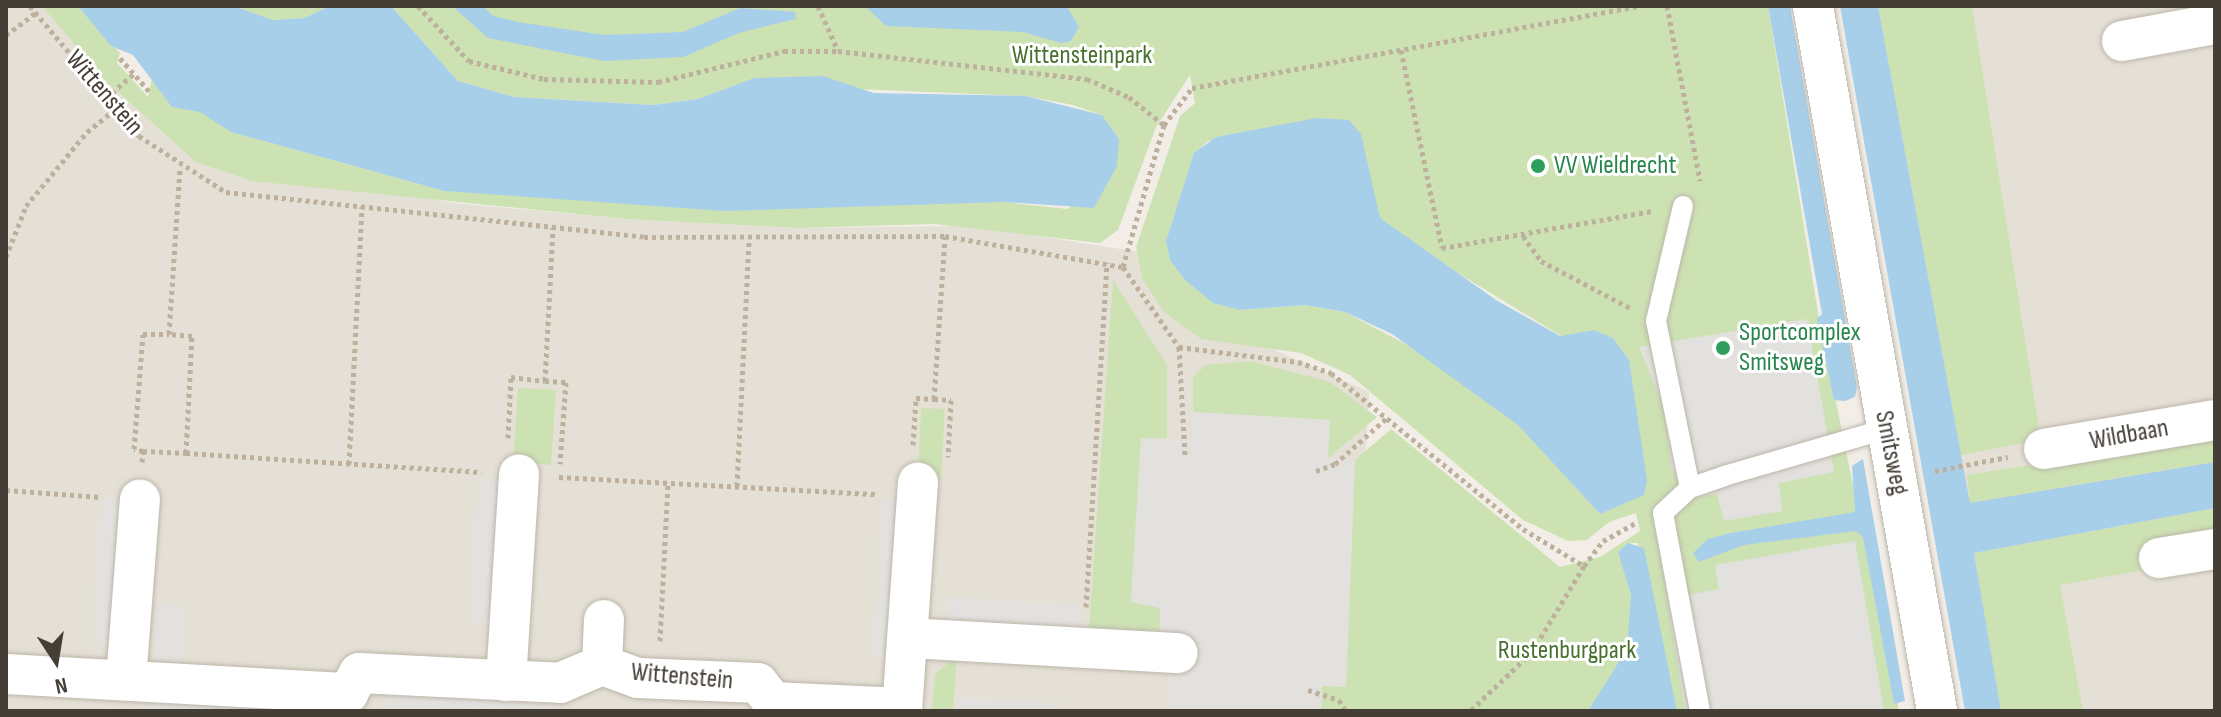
<!DOCTYPE html>
<html>
<head>
<meta charset="utf-8">
<style>
	body { margin:0 }
	#map { position:relative; width:2221px; height:717px; overflow:hidden; background:#f2eee7; font-family:"Sofia Sans Condensed",sans-serif }
	div>[style] { position:absolute }
	.residential>* { inset:0; background:#e5e0d5 }
	.green>* { inset:0; background:#cde2b3 }
	.parking>* { inset:0; background:#e3e1de }
	.water>* { inset:0; background:#a8cfe9 }
	.path>* { height:5px; margin-top:-2.5px; transform-origin:0; background:repeating-linear-gradient(90deg,#bdb19d 0 4px,transparent 0 8px) }
	.roads { filter:drop-shadow(0 0 2px #bcb6aa) drop-shadow(0 0 2px #bcb6aa) }
	.lane>* { height:20px; margin:-10px; padding:0 10px; transform-origin:10px; border-radius:10px; background:#fff }
	.street>* { height:40px; margin:-20px; padding:0 20px; transform-origin:20px; border-radius:20px; background:#fff }
	.dots>* { width:22px; height:22px; translate:-50% -50%; box-sizing:border-box; border:4px solid #fff; border-radius:50% }
	span { translate:-50% -50%; white-space:nowrap; text-align:center; line-height:1.15; -webkit-text-stroke:6px #fff; paint-order:stroke }
	.park-label { font-size:26px; color:#48702f }
	.street-label { font-size:26px; color:#443e36 }
	.leisure-label { font-size:26px; color:#27864d }
	.left { translate:0 -50%; text-align:left }
	.frame { position:absolute; inset:0; border:8px solid #443e36; pointer-events:none }
	.north { position:absolute; left:16px; top:621px; width:80px; height:80px; -webkit-text-stroke:6px #fff; paint-order:stroke; rotate:168deg; font-size:22px; font-weight:700; line-height:32px; text-align:center; color:#443e36 }
	.north::after { content:''; display:block; margin:auto; width:28px; height:36px; background:#443e36; clip-path:polygon(50% 0,100% 100%,50% 72%,0 100%) }
</style>
</head>
<body>
<div id="map">
	<div class="residential">
		<i style="clip-path:polygon(6px 6px,56px 6px,214px 164px,454px 203px,626px 219px,798px 228px,972px 226px,1146px 253px,1197px 315px,1369px 392px,1352px 711px,6px 711px)"></i>
		<i style="clip-path:polygon(1863px 6px,2215px 6px,2215px 711px,1989px 711px)"></i>
	</div>
	<div class="green">
		<i style="clip-path:polygon(evenodd,42px 6px,78px 6px,120px 53px,117px 63px,148px 97px,152px 79px,231px 132px,444px 191px,1003px 202px,1068px 209px,1117px 166px,1102px 115px,1073px 105px,1026px 96px,738px 84px,698px 99px,653px 105px,514px 97px,458px 81px,391px 6px,1768px 6px,1818px 313px,1899px 711px,1677px 711px,1638px 543px,1628px 543px,1638px 603px,1627px 649px,1617px 682px,1588px 711px,1321px 711px,1322px 686px,1346px 686px,1355px 460px,1391px 429px,1560px 567px,1600px 557px,1640px 531px,1636px 513px,1609px 522px,1587px 540px,1568px 541px,1523px 520px,1350px 375px,1301px 353px,1201px 339px,1163px 311px,1142px 278px,1136px 247px,1180px 116px,1195px 103px,1190px 75px,1156px 127px,1118px 230px,1100px 243px,934px 224px,798px 228px,626px 219px,252px 181px,196px 162px,107px 82px,42px 6px,1324px 118px,1374px 222px,1632px 379px,1644px 491px,1600px 514px,1519px 425px,1439px 362px,1345px 312px,1305px 305px,1240px 310px,1166px 241px,1194px 154px,1208px 141px,1324px 118px)"></i>
		<i style="clip-path:polygon(234px 6px,330px 6px,304px 18px,273px 20px)"></i>
		<i style="clip-path:polygon(1878px 6px,1972px 6px,2041px 440px,1961px 455px)"></i>
		<i style="clip-path:polygon(1113px 280px,1167px 365px,1167px 438px,1141px 439px,1131px 602px,1160px 608px,1160px 630px,1139px 632px,1089px 630px)"></i>
		<i style="clip-path:polygon(1250px 361px,1330px 382px,1377px 417px,1328px 458px,1329px 420px,1193px 412px,1193px 378px,1205px 365px)"></i>
		<i style="clip-path:polygon(518px 388px,556px 390px,551px 465px,513px 462px)"></i>
		<i style="clip-path:polygon(921px 408px,945px 409px,941px 479px,918px 478px)"></i>
		<i style="clip-path:polygon(2215px 436px,2215px 462px,1970px 503px,1967px 475px)"></i>
		<i style="clip-path:polygon(2215px 508px,2215px 529px,2152px 541px,2156px 568px,2060px 585px,2083px 711px,2001px 711px,1974px 553px)"></i>
		<i style="clip-path:polygon(957px 656px,953px 711px,932px 711px,935px 674px)"></i>
	</div>
	<div class="parking">
		<i style="clip-path:polygon(1807px 319px,1834px 472px,1779px 483px,1782px 511px,1724px 521px,1717px 494px,1693px 497px,1671px 468px,1665px 410px,1639px 347px)"></i>
		<i style="clip-path:polygon(1193px 412px,1330px 420px,1328px 458px,1355px 460px,1346px 687px,1322px 686px,1321px 711px,1168px 711px,1169px 670px,1159px 652px,1160px 608px,1131px 602px,1141px 438px,1191px 440px)"></i>
		<i style="clip-path:polygon(478px 479px,504px 480px,498px 623px,470px 622px)"></i>
		<i style="clip-path:polygon(101px 499px,128px 500px,120px 646px,92px 645px)"></i>
		<i style="clip-path:polygon(881px 499px,910px 500px,902px 656px,874px 656px)"></i>
		<i style="clip-path:polygon(1855px 541px,1884px 711px,1685px 711px,1667px 599px,1719px 589px,1715px 565px)"></i>
		<i style="clip-path:polygon(948px 597px,1082px 605px,1081px 629px,947px 622px)"></i>
		<i style="clip-path:polygon(156px 604px,182px 605px,180px 667px,154px 666px)"></i>
		<i style="clip-path:polygon(386px 692px,551px 700px,551px 711px,385px 711px)"></i>
		<i style="clip-path:polygon(958px 697px,1057px 703px,1056px 711px,957px 711px)"></i>
		<i style="clip-path:polygon(141px 699px,296px 707px,296px 711px,140px 711px)"></i>
	</div>
	<div class="water">
		<i style="clip-path:polygon(78px 6px,234px 6px,273px 20px,304px 18px,330px 6px,391px 6px,458px 81px,514px 97px,653px 105px,698px 99px,754px 78px,823px 76px,874px 93px,1026px 96px,1102px 115px,1119px 139px,1117px 166px,1094px 208px,1003px 202px,723px 211px,444px 191px,231px 132px,200px 112px,172px 107px,133px 55px,111px 46px)"></i>
		<i style="clip-path:polygon(452px 6px,483px 6px,493px 16px,518px 22px,604px 35px,683px 32px,740px 8px,795px 12px,796px 19px,739px 33px,683px 57px,604px 61px,488px 38px)"></i>
		<i style="clip-path:polygon(865px 6px,1067px 6px,1079px 27px,1071px 41px,1061px 43px,1023px 32px,886px 26px)"></i>
		<i style="clip-path:polygon(1768px 6px,1790px 6px,1857px 387px,1855px 397px,1845px 401px,1834px 400px,1817px 319px,1822px 314px)"></i>
		<i style="clip-path:polygon(1840px 6px,1878px 6px,1970px 503px,2215px 462px,2215px 508px,1974px 553px,2001px 711px,1965px 711px)"></i>
		<i style="clip-path:polygon(1317px 118px,1349px 120px,1361px 134px,1380px 218px,1496px 300px,1560px 336px,1594px 330px,1613px 338px,1629px 360px,1647px 480px,1644px 495px,1600px 514px,1518px 425px,1392px 334px,1345px 312px,1305px 305px,1240px 310px,1213px 303px,1185px 280px,1170px 260px,1166px 241px,1194px 153px,1216px 137px)"></i>
		<i style="clip-path:polygon(1863px 459px,1905px 701px,1894px 704px,1863px 537px,1856px 531px,1744px 545px,1699px 562px,1693px 553px,1708px 539px,1731px 533px,1855px 512px,1852px 466px)"></i>
		<i style="clip-path:polygon(1628px 543px,1644px 548px,1677px 711px,1588px 711px,1627px 649px,1631px 595px,1618px 552px)"></i>
	</div>
	<div class="path">
		<i style="left:30px;top:6px;width:170px;rotate:50deg"></i>
		<i style="left:139px;top:136px;width:103px;rotate:32.8deg"></i>
		<i style="left:226px;top:192px;width:420px;rotate:6.1deg"></i>
		<i style="left:644px;top:237px;width:301px;rotate:-0.2deg"></i>
		<i style="left:945px;top:236px;width:181px;rotate:9.9deg"></i>
		<i style="left:1123px;top:267px;width:98px;rotate:55deg"></i>
		<i style="left:1179px;top:347px;width:108px;rotate:86.8deg"></i>
		<i style="left:418px;top:6px;width:75px;rotate:47.2deg"></i>
		<i style="left:469px;top:61px;width:77px;rotate:13.5deg"></i>
		<i style="left:544px;top:79px;width:114px;rotate:1.5deg"></i>
		<i style="left:658px;top:82px;width:130px;rotate:-13.8deg"></i>
		<i style="left:784px;top:51px;width:54px"></i>
		<i style="left:838px;top:51px;width:251px;rotate:6.4deg"></i>
		<i style="left:1087px;top:79px;width:46px;rotate:23.2deg"></i>
		<i style="left:1129px;top:97px;width:45px;rotate:38.7deg"></i>
		<i style="left:818px;top:6px;width:49px;rotate:66deg"></i>
		<i style="left:1667px;top:6px;width:178px;rotate:79.3deg"></i>
		<i style="left:6px;top:35px;width:38px;rotate:-37deg"></i>
		<i style="left:1401px;top:50px;width:202px;rotate:78.3deg"></i>
		<i style="left:1442px;top:248px;width:212px;rotate:-10deg"></i>
		<i style="left:120px;top:58px;width:44px;rotate:48.7deg"></i>
		<i style="left:106px;top:98px;width:37px;rotate:-41deg"></i>
		<i style="left:1523px;top:236px;width:31px;rotate:54deg"></i>
		<i style="left:1541px;top:261px;width:101px;rotate:27.8deg"></i>
		<i style="left:6px;top:257px;width:55px;rotate:-68.6deg"></i>
		<i style="left:26px;top:206px;width:96px;rotate:-50.5deg"></i>
		<i style="left:87px;top:132px;width:36px;rotate:-39deg"></i>
		<i style="left:1123px;top:267px;width:148px;rotate:-73.9deg"></i>
		<i style="left:1164px;top:125px;width:46px;rotate:-52.9deg"></i>
		<i style="left:1192px;top:88px;width:454px;rotate:-10.4deg"></i>
		<i style="left:1179px;top:347px;width:120px;rotate:7.2deg"></i>
		<i style="left:1298px;top:362px;width:35px;rotate:18deg"></i>
		<i style="left:1331px;top:373px;width:247px;rotate:39.1deg"></i>
		<i style="left:1523px;top:529px;width:71px;rotate:31.2deg"></i>
		<i style="left:1584px;top:566px;width:100px;rotate:121.2deg"></i>
		<i style="left:1532px;top:652px;width:86px;rotate:136.4deg"></i>
		<i style="left:545px;top:381px;width:21px;rotate:3deg"></i>
		<i style="left:566px;top:382px;width:82px;rotate:94.2deg"></i>
		<i style="left:934px;top:399px;width:17px;rotate:3deg"></i>
		<i style="left:951px;top:400px;width:57px;rotate:93deg"></i>
		<i style="left:508px;top:438px;width:61px;rotate:-87.2deg"></i>
		<i style="left:511px;top:377px;width:34px;rotate:7deg"></i>
		<i style="left:545px;top:381px;width:154px;rotate:-87deg"></i>
		<i style="left:913px;top:445px;width:47px;rotate:-86.3deg"></i>
		<i style="left:916px;top:398px;width:18px;rotate:3deg"></i>
		<i style="left:934px;top:399px;width:163px;rotate:-86.1deg"></i>
		<i style="left:143px;top:451px;width:43px;rotate:2.7deg"></i>
		<i style="left:186px;top:453px;width:117px;rotate:-87.1deg"></i>
		<i style="left:192px;top:336px;width:23px;rotate:-175deg"></i>
		<i style="left:186px;top:453px;width:296px;rotate:3.7deg"></i>
		<i style="left:142px;top:462px;width:11px;rotate:-85deg"></i>
		<i style="left:143px;top:451px;width:9px;rotate:-167deg"></i>
		<i style="left:134px;top:449px;width:115px;rotate:-85.5deg"></i>
		<i style="left:143px;top:334px;width:26px"></i>
		<i style="left:169px;top:334px;width:167px;rotate:-86.2deg"></i>
		<i style="left:349px;top:464px;width:258px;rotate:-87.1deg"></i>
		<i style="left:1316px;top:471px;width:20px;rotate:-20deg"></i>
		<i style="left:1335px;top:464px;width:72px;rotate:-41.6deg"></i>
		<i style="left:1935px;top:471px;width:74px;rotate:-10.9deg"></i>
		<i style="left:559px;top:477px;width:319px;rotate:3.1deg"></i>
		<i style="left:737px;top:486px;width:247px;rotate:-87.2deg"></i>
		<i style="left:6px;top:490px;width:95px;rotate:4.2deg"></i>
		<i style="left:1584px;top:566px;width:31px;rotate:-53deg"></i>
		<i style="left:1603px;top:541px;width:38px;rotate:-29deg"></i>
		<i style="left:1086px;top:607px;width:345px;rotate:-86.5deg"></i>
		<i style="left:660px;top:641px;width:158px;rotate:-87.1deg"></i>
		<i style="left:1308px;top:690px;width:33px;rotate:18deg"></i>
		<i style="left:1339px;top:700px;width:13px;rotate:58deg"></i>
	</div>
	<div class="roads">
		<div class="lane">
			<i style="left:1683px;top:206px;width:118px;rotate:103.2deg"></i>
			<i style="left:1656px;top:321px;width:170px;rotate:78.5deg"></i>
			<i style="left:1700px;top:711px;width:201px;rotate:-100.6deg"></i>
			<i style="left:1663px;top:513px;width:37px;rotate:-43deg"></i>
			<i style="left:1690px;top:488px;width:36px;rotate:-19deg"></i>
			<i style="left:1724px;top:476px;width:169px;rotate:-16.2deg"></i>
		</div>
		<div class="street">
			<i style="left:1813px;top:6px;width:716px;rotate:80.02deg"></i>
			<i style="left:2122px;top:41px;width:95px;rotate:-10.4deg"></i>
			<i style="left:2044px;top:449px;width:173px;rotate:-9.6deg"></i>
			<i style="left:2159px;top:558px;width:57px;rotate:-9.1deg"></i>
			<i style="left:908px;top:638px;width:270px;rotate:3.2deg"></i>
			<i style="left:602px;top:665px;width:45px;rotate:-87.5deg"></i>
			<i style="left:6px;top:674px;width:343px;rotate:3.2deg"></i>
			<i style="left:348px;top:693px;width:23px;rotate:-61deg"></i>
			<i style="left:359px;top:673px;width:201px;rotate:2.8deg"></i>
			<i style="left:560px;top:683px;width:46px;rotate:-23.2deg"></i>
			<i style="left:602px;top:665px;width:38px;rotate:20deg"></i>
			<i style="left:638px;top:678px;width:120px;rotate:2.4deg"></i>
			<i style="left:758px;top:683px;width:24px;rotate:52deg"></i>
			<i style="left:773px;top:702px;width:129px;rotate:2.7deg"></i>
			<i style="left:126px;top:680px;width:181px;rotate:-85.6deg"></i>
			<i style="left:506px;top:681px;width:207px;rotate:-86.4deg"></i>
			<i style="left:902px;top:711px;width:229px;rotate:-86deg"></i>
		</div>
	</div>
	<div class="dots">
		<i style="left:1538px;top:166px;background:#2e9e5b"></i>
		<i style="left:1723px;top:348px;background:#2e9e5b"></i>
	</div>
	<div class="park-label">
		<span style="left:1082px;top:56px">Wittensteinpark</span>
		<span style="left:1567px;top:651px">Rustenburgpark</span>
	</div>
	<div class="street-label">
		<span style="left:104px;top:93px;rotate:49deg">Wittenstein</span>
		<span style="left:2129px;top:435px;rotate:-10deg">Wildbaan</span>
		<span style="left:1891px;top:453px;rotate:79deg">Smitsweg</span>
		<span style="left:682px;top:677px;rotate:5deg">Wittenstein</span>
	</div>
	<div class="leisure-label">
		<span class="left" style="left:1554px;top:166px">VV Wieldrecht</span>
		<span class="left" style="left:1739px;top:348px">Sportcomplex<br>Smitsweg</span>
	</div>
	<div class="frame"></div>
	<div class="north">N</div>
</div>
</body>
</html>
